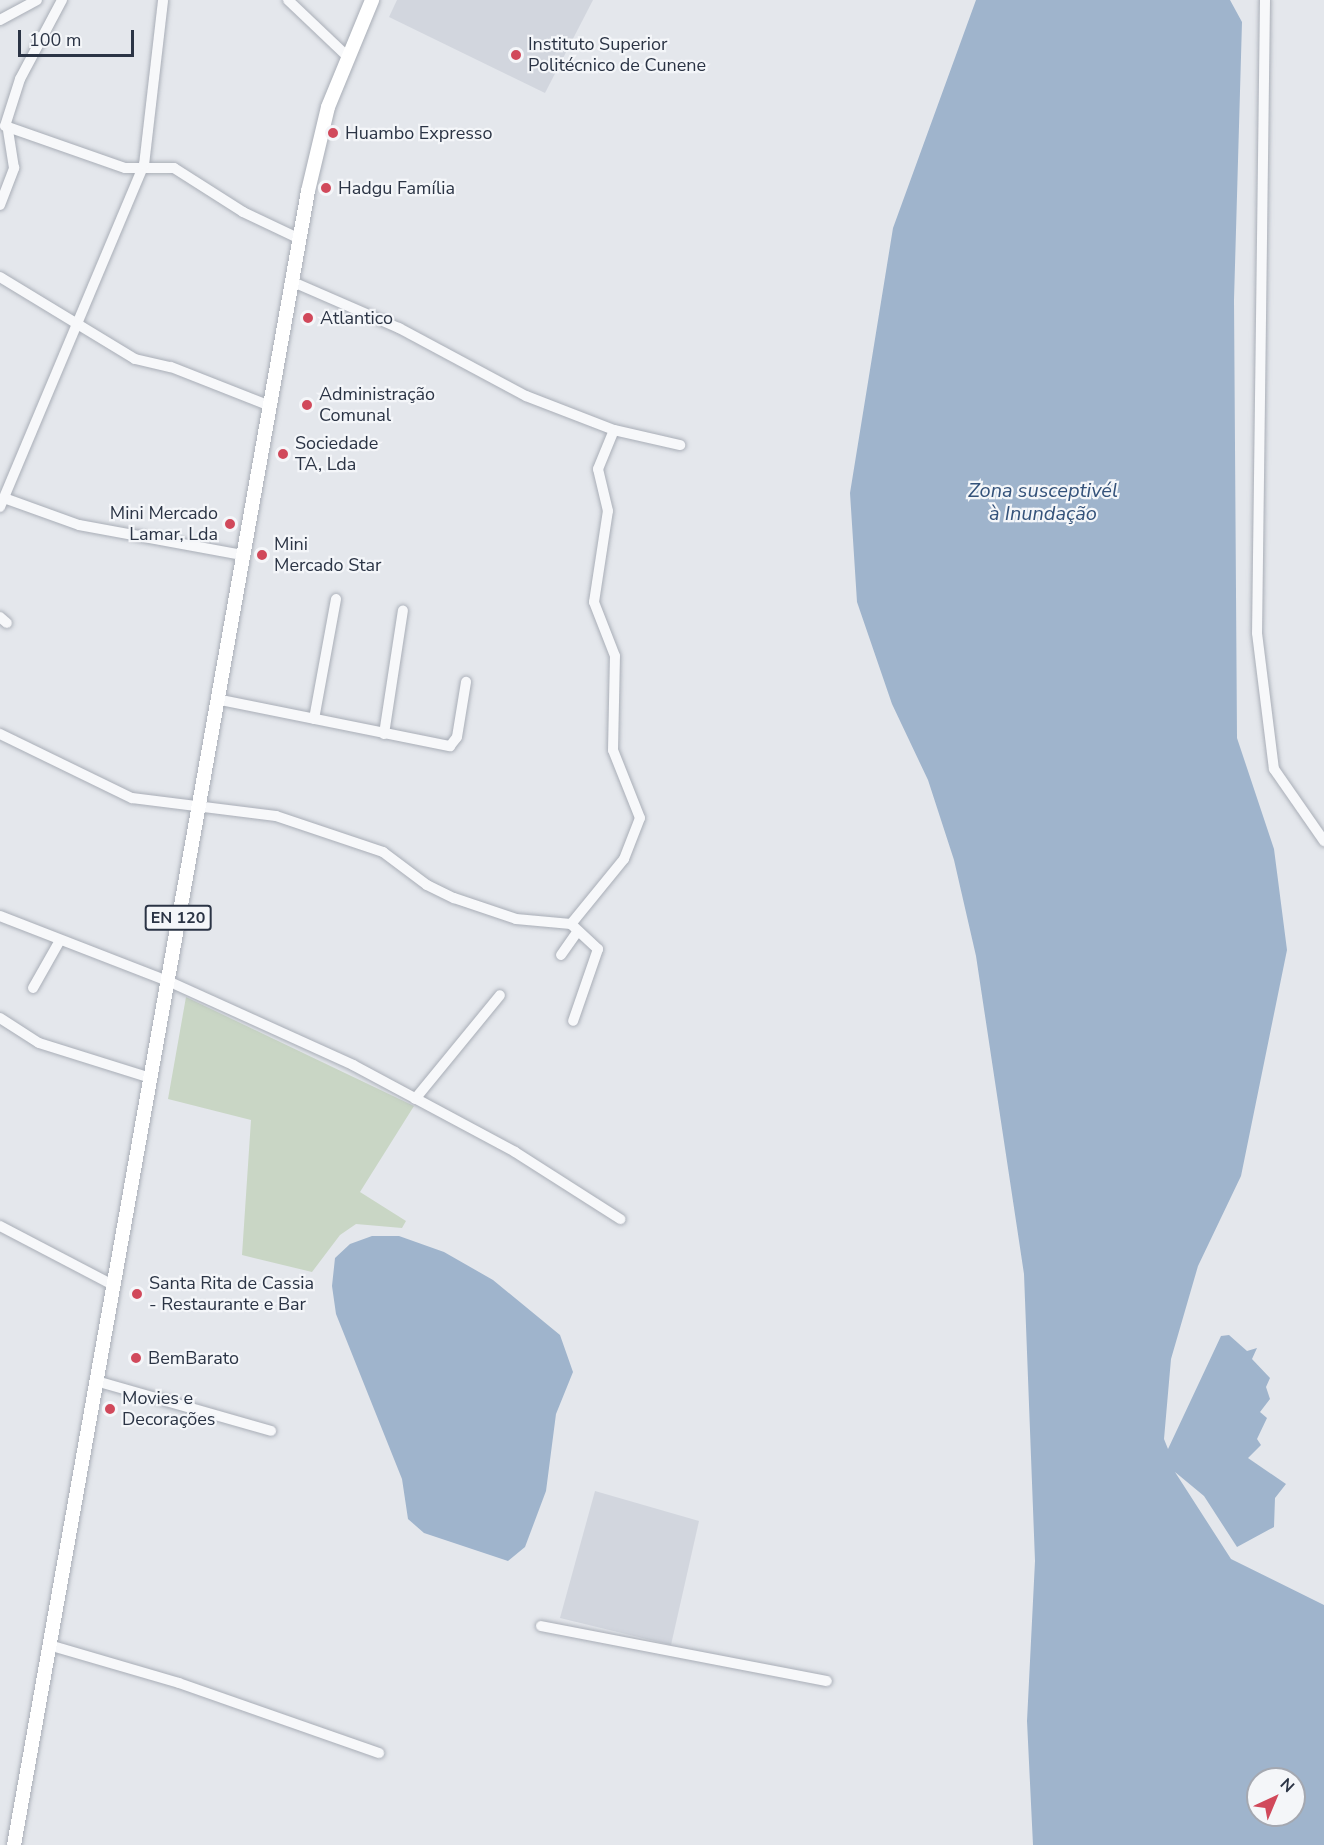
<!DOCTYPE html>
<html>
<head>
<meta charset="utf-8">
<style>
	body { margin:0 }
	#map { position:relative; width:1324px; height:1845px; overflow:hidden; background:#e4e7ec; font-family:"Nunito Sans",sans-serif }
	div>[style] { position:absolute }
	.built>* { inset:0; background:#d2d6de }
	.green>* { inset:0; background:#c9d6c5 }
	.water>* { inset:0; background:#9fb4cc }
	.roads { filter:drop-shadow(0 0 2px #a9aeb7) drop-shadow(0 0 2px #a9aeb7) }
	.minor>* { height:10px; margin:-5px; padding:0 5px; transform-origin:5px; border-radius:5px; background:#f7f8fa }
	.major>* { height:14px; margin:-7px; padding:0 7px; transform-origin:7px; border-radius:7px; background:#fff }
	.dots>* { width:16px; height:16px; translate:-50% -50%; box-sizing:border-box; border:3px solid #f4f6f9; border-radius:50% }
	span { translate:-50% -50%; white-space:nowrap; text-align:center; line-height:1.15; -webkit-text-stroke:4.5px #f4f6f9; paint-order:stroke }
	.shield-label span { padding:2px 4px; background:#f4f6f9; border:2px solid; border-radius:4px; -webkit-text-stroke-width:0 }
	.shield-label { font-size:16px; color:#2b3445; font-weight:700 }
	.poi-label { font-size:18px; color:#2b3445 }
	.left { translate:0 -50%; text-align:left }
	.right { translate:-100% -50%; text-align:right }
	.water-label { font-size:20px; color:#34527a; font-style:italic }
	.north { position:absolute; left:1246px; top:1767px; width:60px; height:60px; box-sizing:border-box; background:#f4f6f9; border:2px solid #a4a8b1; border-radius:50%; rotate:44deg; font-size:16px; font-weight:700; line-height:24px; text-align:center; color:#2b3445 }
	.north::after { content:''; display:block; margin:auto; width:21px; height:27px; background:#d1495b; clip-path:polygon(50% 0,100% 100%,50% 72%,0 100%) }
	.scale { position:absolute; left:18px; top:30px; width:116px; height:27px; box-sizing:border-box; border:3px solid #2b3445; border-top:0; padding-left:8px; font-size:18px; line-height:21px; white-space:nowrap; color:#2b3445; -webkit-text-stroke:4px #f4f6f9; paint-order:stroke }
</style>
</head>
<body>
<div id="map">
	<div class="built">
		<i style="clip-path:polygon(397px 0,593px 0,545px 93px,389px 17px)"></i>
		<i style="clip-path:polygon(595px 1491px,699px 1521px,671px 1645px,560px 1618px)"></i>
	</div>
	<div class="green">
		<i style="clip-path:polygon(186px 997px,414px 1106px,360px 1192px,406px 1221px,402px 1228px,356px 1224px,340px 1235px,312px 1272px,242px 1255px,251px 1120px,168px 1099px)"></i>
	</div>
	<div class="water">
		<i style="clip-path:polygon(evenodd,976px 0,1230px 0,1242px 22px,1234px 300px,1237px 738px,1274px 849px,1287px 950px,1241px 1176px,1198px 1266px,1171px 1359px,1164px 1439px,1168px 1449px,1221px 1336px,1229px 1335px,1247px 1351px,1257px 1348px,1252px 1359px,1270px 1378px,1266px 1387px,1270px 1399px,1260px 1412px,1267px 1418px,1257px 1439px,1261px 1445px,1248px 1458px,1286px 1484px,1275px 1498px,1274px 1527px,1237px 1547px,1204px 1496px,1175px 1472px,1231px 1559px,1324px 1605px,1324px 1845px,1033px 1845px,1027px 1721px,1035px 1561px,1024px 1274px,976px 956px,954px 860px,928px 780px,892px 704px,857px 602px,850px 493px,893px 228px,976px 0,1258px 1779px,1294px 1779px,1294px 1815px,1258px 1815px,1258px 1779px)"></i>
		<i style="clip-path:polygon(372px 1236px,399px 1236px,444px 1252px,493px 1280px,560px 1335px,573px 1372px,556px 1414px,546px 1491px,525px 1547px,508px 1561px,424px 1533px,408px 1519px,402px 1479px,336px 1314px,332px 1286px,335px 1258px,350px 1244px)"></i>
	</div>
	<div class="roads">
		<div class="minor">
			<i style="left:62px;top:0;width:89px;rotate:118deg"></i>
			<i style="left:20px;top:79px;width:49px;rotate:107.7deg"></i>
			<i style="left:5px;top:126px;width:127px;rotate:19.3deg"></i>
			<i style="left:125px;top:168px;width:49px"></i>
			<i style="left:174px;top:168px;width:82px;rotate:32.5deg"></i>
			<i style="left:243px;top:212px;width:63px;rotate:25.3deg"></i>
			<i style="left:288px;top:0;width:80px;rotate:43.5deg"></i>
			<i style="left:1265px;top:0;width:633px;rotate:90.72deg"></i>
			<i style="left:1257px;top:633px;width:137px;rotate:82.9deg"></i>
			<i style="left:1274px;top:769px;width:88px;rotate:55.2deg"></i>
			<i style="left:0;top:20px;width:42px;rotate:-28.4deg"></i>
			<i style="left:0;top:205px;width:40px;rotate:-69deg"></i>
			<i style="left:14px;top:168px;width:39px;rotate:-99deg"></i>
			<i style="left:0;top:277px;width:158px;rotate:31.3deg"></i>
			<i style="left:135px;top:359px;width:37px;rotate:13deg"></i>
			<i style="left:171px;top:367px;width:106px;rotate:21.5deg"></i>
			<i style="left:293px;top:282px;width:116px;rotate:23.5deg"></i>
			<i style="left:399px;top:328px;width:144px;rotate:28.2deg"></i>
			<i style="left:526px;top:396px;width:94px;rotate:21.1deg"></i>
			<i style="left:614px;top:430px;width:68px;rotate:12.8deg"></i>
			<i style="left:4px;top:498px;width:80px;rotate:19.8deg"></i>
			<i style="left:79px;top:525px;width:166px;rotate:10.4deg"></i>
			<i style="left:0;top:507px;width:371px;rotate:-67.2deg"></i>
			<i style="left:144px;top:165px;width:166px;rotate:-83.4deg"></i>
			<i style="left:0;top:617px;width:9px;rotate:41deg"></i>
			<i style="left:216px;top:699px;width:239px;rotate:11.4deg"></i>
			<i style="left:450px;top:746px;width:11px;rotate:-52deg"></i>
			<i style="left:457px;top:737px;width:56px;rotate:-80.7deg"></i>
			<i style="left:314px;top:719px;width:122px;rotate:-79.6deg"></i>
			<i style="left:0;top:734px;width:147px;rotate:25.9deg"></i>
			<i style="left:132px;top:798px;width:145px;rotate:7.1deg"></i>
			<i style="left:276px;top:816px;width:113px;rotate:18.6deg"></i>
			<i style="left:383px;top:852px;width:55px;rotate:36.9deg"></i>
			<i style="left:427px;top:885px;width:30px;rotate:26deg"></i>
			<i style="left:454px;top:898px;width:65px;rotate:18.7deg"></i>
			<i style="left:516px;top:919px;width:55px;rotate:5.2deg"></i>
			<i style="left:571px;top:924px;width:84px;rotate:-50.8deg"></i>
			<i style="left:624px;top:859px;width:44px;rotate:-68.7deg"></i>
			<i style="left:640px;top:818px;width:73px;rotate:-111.7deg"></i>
			<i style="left:613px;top:750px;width:94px;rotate:-88.8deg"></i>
			<i style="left:615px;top:656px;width:58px;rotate:-111.3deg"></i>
			<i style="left:594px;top:602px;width:92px;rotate:-81.3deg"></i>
			<i style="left:608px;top:511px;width:43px;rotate:-103.4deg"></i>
			<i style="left:598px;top:469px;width:42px;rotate:-67.7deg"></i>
			<i style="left:384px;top:734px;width:125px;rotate:-81.3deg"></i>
			<i style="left:0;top:916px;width:180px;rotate:21.2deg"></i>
			<i style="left:168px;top:981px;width:203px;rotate:24.4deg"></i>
			<i style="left:353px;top:1065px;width:184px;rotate:28.2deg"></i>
			<i style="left:515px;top:1152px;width:125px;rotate:32.5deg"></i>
			<i style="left:571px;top:924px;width:37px;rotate:43deg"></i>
			<i style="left:598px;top:949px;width:76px;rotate:109.1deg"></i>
			<i style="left:561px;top:955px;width:28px;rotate:-55deg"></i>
			<i style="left:33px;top:988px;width:53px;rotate:-60.5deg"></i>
			<i style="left:0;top:1018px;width:46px;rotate:32.7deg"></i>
			<i style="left:39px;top:1043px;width:117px;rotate:17.4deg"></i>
			<i style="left:415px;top:1099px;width:134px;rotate:-50.7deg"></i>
			<i style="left:0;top:1226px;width:127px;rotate:27.6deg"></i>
			<i style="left:96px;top:1381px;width:182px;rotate:15.9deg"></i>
			<i style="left:541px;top:1626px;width:291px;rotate:10.9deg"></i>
			<i style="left:49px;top:1645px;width:135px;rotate:16.3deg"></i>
			<i style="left:179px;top:1683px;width:212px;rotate:19.3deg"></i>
		</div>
		<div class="major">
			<i style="left:14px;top:1845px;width:1680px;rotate:-79.92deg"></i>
			<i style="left:308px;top:191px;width:86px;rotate:-76.6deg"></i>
			<i style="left:328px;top:107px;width:116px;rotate:-67.6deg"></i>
		</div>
	</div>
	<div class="dots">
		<i style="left:516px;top:55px;background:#d1495b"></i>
		<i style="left:333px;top:133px;background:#d1495b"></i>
		<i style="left:326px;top:188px;background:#d1495b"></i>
		<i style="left:308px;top:318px;background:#d1495b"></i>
		<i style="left:307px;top:405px;background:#d1495b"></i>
		<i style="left:283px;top:454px;background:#d1495b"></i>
		<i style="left:230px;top:524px;background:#d1495b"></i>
		<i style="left:262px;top:555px;background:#d1495b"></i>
		<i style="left:137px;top:1294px;background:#d1495b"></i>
		<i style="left:136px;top:1358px;background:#d1495b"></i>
		<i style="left:110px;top:1409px;background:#d1495b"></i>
	</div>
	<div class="shield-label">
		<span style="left:178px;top:918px">EN 120</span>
	</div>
	<div class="poi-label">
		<span class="left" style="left:528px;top:55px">Instituto Superior<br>Politécnico de Cunene</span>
		<span class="left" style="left:345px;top:133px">Huambo Expresso</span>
		<span class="left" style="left:338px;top:188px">Hadgu Família</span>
		<span class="left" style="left:320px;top:318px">Atlantico</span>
		<span class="left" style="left:319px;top:405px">Administração<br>Comunal</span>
		<span class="left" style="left:295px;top:454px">Sociedade<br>TA, Lda</span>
		<span class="right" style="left:218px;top:524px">Mini Mercado<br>Lamar, Lda</span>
		<span class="left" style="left:274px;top:555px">Mini<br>Mercado Star</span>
		<span class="left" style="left:149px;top:1294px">Santa Rita de Cassia<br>- Restaurante e Bar</span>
		<span class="left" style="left:148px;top:1358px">BemBarato</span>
		<span class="left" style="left:122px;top:1409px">Movies e<br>Decorações</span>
	</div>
	<div class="water-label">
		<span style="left:1043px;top:502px">Zona susceptivél<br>à Inundação</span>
	</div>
	<div class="north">N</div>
	<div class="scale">100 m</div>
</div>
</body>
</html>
